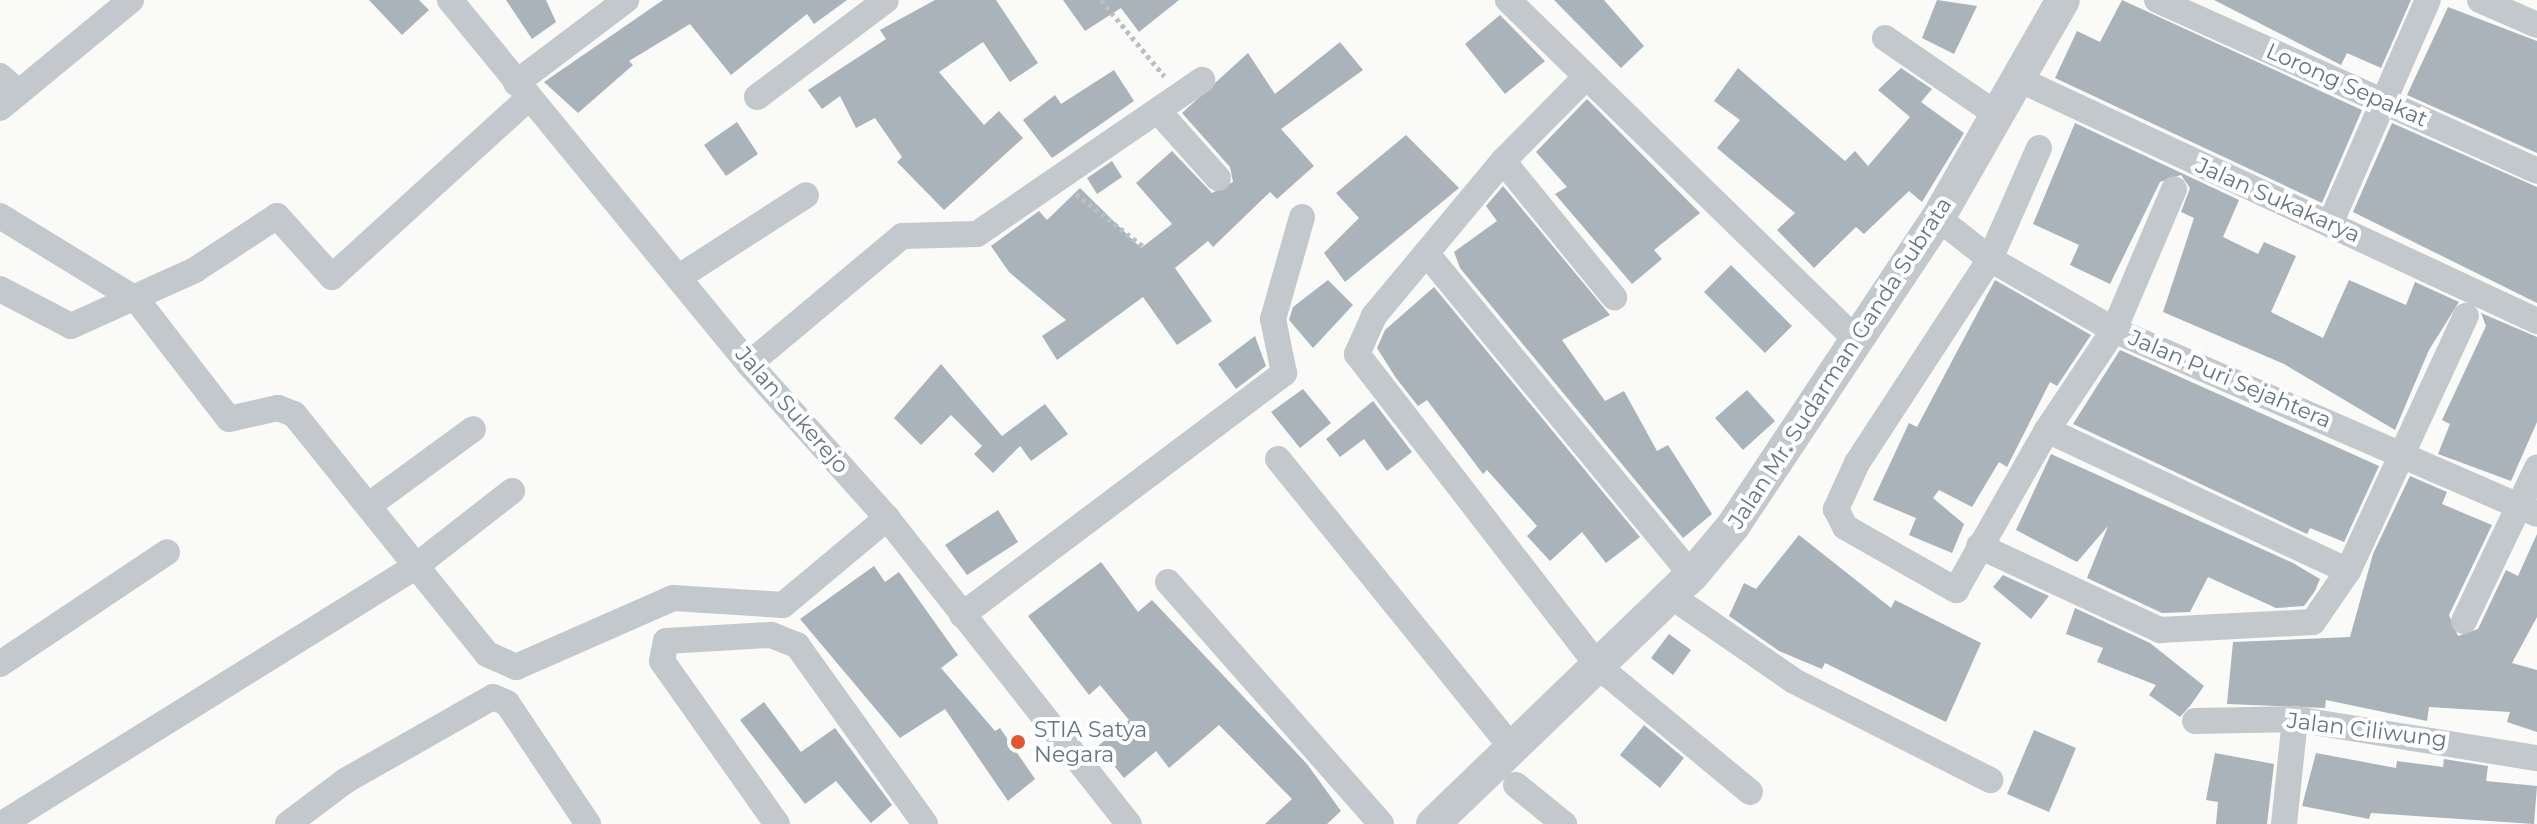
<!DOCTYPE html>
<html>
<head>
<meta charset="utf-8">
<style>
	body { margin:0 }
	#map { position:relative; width:2537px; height:824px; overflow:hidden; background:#fafaf8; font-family:Montserrat,sans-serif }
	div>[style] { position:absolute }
	.building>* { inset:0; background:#aab3b9 }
	.path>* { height:5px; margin-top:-2.5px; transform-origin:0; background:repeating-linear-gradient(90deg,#bbbfc2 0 4px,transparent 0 8px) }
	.minor>* { height:26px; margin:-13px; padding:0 13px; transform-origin:13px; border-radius:13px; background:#c3c8cc }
	.tertiary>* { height:34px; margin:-17px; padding:0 17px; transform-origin:17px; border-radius:17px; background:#c3c8cc }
	.dots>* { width:22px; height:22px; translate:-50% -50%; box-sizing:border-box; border:4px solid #fff; border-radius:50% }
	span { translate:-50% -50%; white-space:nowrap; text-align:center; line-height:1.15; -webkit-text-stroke:8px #fff; paint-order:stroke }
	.street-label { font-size:22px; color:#657683 }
	.poi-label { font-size:22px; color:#657683 }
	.left { translate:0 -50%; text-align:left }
</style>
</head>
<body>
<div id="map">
	<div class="building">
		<i style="clip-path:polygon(369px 0,419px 0,429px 10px,402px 35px)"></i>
		<i style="clip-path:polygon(506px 0,546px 0,556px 22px,532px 39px)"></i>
		<i style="clip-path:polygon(663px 0,847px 0,814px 24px,807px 14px,731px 75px,690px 24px,629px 61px,633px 65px,578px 113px,544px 82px)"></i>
		<i style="clip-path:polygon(935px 0,996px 0,1038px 63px,1010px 82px,983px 42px,939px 72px,984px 125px,999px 111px,1023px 138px,944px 210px,897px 162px,902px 157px,875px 118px,856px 128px,840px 96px,822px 109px,808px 90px,886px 39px,880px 30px)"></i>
		<i style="clip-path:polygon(1063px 0,1179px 0,1139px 32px,1121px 8px,1085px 31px)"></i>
		<i style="clip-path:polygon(1554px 0,1604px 0,1644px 46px,1621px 68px)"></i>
		<i style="clip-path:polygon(1937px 0,1977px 6px,1954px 54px,1922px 38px)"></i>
		<i style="clip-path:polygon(2122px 0,2362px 110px,2322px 203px,2055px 78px,2077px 31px,2100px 42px)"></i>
		<i style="clip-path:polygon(2214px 0,2411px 0,2381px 68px,2347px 53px,2341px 65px)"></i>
		<i style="clip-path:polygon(2448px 7px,2537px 41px,2537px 153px,2407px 95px)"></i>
		<i style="clip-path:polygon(1500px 15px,1545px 61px,1505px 94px,1465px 44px)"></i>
		<i style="clip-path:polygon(1340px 42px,1363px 70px,1281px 129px,1314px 166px,1277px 199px,1270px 192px,1213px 247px,1208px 241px,1175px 268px,1212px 321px,1177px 345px,1143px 297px,1057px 360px,1042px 336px,1066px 320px,1009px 272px,991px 246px,1039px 211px,1047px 220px,1080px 188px,1141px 248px,1172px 224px,1136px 183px,1172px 151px,1212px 193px,1233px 182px,1230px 167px,1182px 113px,1248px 53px,1275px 94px)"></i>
		<i style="clip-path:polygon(1738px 68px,1845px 161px,1855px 151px,1868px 166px,1910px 117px,1878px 90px,1901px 68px,1932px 89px,1921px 102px,1964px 133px,1922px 202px,1909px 191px,1864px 234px,1856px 227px,1814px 268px,1777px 230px,1795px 213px,1717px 148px,1740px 120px,1714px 101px)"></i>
		<i style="clip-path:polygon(1114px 70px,1134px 101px,1052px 158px,1023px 120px,1055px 95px,1061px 104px)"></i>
		<i style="clip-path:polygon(1587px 99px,1700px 213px,1654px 250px,1662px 259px,1632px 284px,1555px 194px,1567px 187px,1536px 152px)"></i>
		<i style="clip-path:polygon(737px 122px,758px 154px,726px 176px,704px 145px)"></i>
		<i style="clip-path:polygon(2075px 123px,2239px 200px,2223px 237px,2258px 254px,2264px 242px,2296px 256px,2271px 312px,2323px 338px,2349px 280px,2406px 305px,2415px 282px,2459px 302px,2429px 350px,2395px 430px,2284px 364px,2163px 312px,2194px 218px,2181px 212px,2190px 188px,2181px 175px,2160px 182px,2110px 284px,2070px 265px,2079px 245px,2033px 224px)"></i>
		<i style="clip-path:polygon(2392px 123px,2537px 187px,2537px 303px,2353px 212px)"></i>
		<i style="clip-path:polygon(1406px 135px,1459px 188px,1345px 282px,1324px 253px,1359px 218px,1336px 193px)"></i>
		<i style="clip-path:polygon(1112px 161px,1122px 177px,1097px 194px,1087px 178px)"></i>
		<i style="clip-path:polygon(1503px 186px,1610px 315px,1562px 340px,1605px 401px,1624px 391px,1657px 451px,1668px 445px,1712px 514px,1683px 538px,1460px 268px,1454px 252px,1497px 221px,1486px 206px)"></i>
		<i style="clip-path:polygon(1731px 265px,1792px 326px,1765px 353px,1704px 292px)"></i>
		<i style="clip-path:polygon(1328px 280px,1353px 305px,1313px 348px,1289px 320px,1293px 307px)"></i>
		<i style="clip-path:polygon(1995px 280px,2091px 335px,2057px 386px,2050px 382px,2007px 467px,1999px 462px,1972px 507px,1939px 490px,1933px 498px,1964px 524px,1952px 553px,1909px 535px,1916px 518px,1873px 500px,1909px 423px,1917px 427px)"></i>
		<i style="clip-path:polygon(1434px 287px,1640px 537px,1606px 563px,1582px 532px,1550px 561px,1527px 536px,1537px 526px,1487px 470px,1483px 474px,1427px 400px,1418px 406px,1396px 378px,1377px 348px,1385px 330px)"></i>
		<i style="clip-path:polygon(2481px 313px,2537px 337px,2537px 422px,2511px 481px,2438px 454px,2450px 424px,2442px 420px,2486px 326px)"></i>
		<i style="clip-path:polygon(1255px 336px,1266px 366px,1236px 389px,1218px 364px)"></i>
		<i style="clip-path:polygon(2120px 350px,2379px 466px,2344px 542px,2310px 528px,2307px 534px,2073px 424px)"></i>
		<i style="clip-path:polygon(941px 364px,1002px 436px,1045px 404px,1068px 434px,1031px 461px,1020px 446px,993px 473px,974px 454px,982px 446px,951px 415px,921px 445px,894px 418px)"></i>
		<i style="clip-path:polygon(1303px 389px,1331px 423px,1300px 448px,1271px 412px)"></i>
		<i style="clip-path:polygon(1747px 390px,1775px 421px,1743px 450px,1715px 418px)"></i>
		<i style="clip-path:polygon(1373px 401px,1412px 452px,1387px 471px,1364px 439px,1340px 457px,1326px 439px)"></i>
		<i style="clip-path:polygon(2051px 454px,2293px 563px,2320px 579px,2315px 591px,2304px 606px,2276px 608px,2208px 577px,2190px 612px,2162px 613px,2087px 578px,2108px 526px,2077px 562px,2016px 530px)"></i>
		<i style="clip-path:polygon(2410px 476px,2447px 492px,2442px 504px,2492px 525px,2449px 615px,2458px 636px,2478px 629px,2506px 570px,2518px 576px,2537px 534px,2537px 617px,2512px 663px,2537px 670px,2537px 732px,2507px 722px,2510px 712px,2429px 707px,2427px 721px,2326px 700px,2325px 708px,2227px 704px,2233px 642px,2350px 637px,2373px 554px)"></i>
		<i style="clip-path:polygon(998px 510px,1018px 542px,967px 575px,945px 545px)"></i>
		<i style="clip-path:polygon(1799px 535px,1891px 608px,1895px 600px,1981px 643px,1946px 722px,1825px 663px,1822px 669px,1779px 651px,1729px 616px,1744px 583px,1756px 589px)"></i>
		<i style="clip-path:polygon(1101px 562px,1138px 612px,1152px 600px,1307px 764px,1341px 811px,1327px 824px,1265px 824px,1292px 799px,1219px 725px,1169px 768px,1156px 751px,1124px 778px,1098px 746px,1129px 720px,1100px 685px,1089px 695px,1028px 616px)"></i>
		<i style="clip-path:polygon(874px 566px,885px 582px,899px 572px,958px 655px,941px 668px,995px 731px,1000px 728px,1035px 779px,1008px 801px,945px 709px,900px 738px,800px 619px)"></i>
		<i style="clip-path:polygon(2003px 575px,2049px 596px,2031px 619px,1993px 587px)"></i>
		<i style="clip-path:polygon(2075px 608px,2150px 643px,2204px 686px,2190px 706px,2180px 717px,2149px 695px,2156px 685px,2097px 662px,2103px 648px,2066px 634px)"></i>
		<i style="clip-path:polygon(1669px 634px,1691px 650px,1673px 675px,1651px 658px)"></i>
		<i style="clip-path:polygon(764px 702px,801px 752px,835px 728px,892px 805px,871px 823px,836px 781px,805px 804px,740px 720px)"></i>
		<i style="clip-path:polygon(1644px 725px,1684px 758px,1660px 788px,1620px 755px)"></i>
		<i style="clip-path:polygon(2034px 730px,2076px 748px,2049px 812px,2007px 794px)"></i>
		<i style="clip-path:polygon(2215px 753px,2274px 764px,2267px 824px,2216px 824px,2218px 802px,2206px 800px)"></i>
		<i style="clip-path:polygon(2316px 753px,2396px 768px,2397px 761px,2443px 767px,2444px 759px,2488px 766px,2486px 781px,2537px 786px,2534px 824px,2371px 813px,2369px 819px,2302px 806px)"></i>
	</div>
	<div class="path">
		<i style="left:1101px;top:0;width:99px;rotate:50.3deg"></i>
		<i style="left:1076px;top:194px;width:88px;rotate:38deg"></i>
	</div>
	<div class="minor">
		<i style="left:450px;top:0;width:471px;rotate:50.6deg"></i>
		<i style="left:749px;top:364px;width:207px;rotate:48.1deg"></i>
		<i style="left:887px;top:518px;width:390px;rotate:51.7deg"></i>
		<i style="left:1508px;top:0;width:489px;rotate:44.3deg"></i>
		<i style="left:2157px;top:0;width:417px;rotate:24.2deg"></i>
		<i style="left:2480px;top:0;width:62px;rotate:23.7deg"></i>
		<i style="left:1885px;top:38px;width:135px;rotate:34.4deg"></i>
		<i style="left:0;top:76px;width:25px;rotate:42deg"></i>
		<i style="left:2018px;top:79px;width:573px;rotate:25deg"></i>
		<i style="left:1583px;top:80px;width:114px;rotate:134.6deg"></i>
		<i style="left:1503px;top:161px;width:202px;rotate:129.8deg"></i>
		<i style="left:1374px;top:316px;width:42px;rotate:114.1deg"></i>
		<i style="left:1357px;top:354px;width:396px;rotate:52.3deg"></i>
		<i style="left:1599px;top:667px;width:196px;rotate:39.6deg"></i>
		<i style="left:516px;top:83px;width:138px;rotate:-37deg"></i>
		<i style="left:757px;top:97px;width:161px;rotate:-36.9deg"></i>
		<i style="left:0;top:108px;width:170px;rotate:-39.5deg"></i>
		<i style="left:1158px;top:111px;width:90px;rotate:48.2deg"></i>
		<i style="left:2039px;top:148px;width:121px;rotate:113.8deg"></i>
		<i style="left:1990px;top:259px;width:244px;rotate:123.1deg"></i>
		<i style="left:1857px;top:463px;width:51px;rotate:114.5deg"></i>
		<i style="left:1836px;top:509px;width:20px;rotate:63deg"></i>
		<i style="left:1845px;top:527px;width:128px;rotate:29.6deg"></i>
		<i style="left:1956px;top:590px;width:184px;rotate:-60.4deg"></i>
		<i style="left:2047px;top:430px;width:120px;rotate:-56.2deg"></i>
		<i style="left:2114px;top:330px;width:153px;rotate:-66.9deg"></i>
		<i style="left:1503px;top:161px;width:176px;rotate:50.8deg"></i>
		<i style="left:0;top:216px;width:161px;rotate:31.5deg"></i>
		<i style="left:137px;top:300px;width:150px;rotate:52.3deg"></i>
		<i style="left:229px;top:419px;width:50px;rotate:-12.7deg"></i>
		<i style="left:278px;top:408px;width:17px;rotate:21deg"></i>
		<i style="left:294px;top:414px;width:195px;rotate:51.2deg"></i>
		<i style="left:416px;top:566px;width:122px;rotate:-38deg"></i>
		<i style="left:1938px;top:218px;width:66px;rotate:38.3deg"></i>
		<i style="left:1990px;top:259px;width:143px;rotate:29.8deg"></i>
		<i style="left:2114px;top:330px;width:461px;rotate:23.5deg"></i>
		<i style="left:2330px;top:224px;width:244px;rotate:-66.4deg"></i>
		<i style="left:1427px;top:254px;width:416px;rotate:50.5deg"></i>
		<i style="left:679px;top:277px;width:151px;rotate:-32.8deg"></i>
		<i style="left:0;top:289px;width:80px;rotate:27.5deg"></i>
		<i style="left:71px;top:326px;width:136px;rotate:-24.3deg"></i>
		<i style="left:195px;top:270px;width:98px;rotate:-33.4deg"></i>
		<i style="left:277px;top:216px;width:82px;rotate:48deg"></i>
		<i style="left:332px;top:277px;width:266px;rotate:-42.3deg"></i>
		<i style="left:749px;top:364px;width:199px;rotate:-39.9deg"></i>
		<i style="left:902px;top:236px;width:75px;rotate:-1.5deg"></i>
		<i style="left:977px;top:234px;width:273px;rotate:-34.4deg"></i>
		<i style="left:2047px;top:430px;width:332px;rotate:25.1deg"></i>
		<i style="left:1278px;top:459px;width:370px;rotate:51deg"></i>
		<i style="left:372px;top:503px;width:125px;rotate:-36.2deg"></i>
		<i style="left:1979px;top:546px;width:200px;rotate:24.9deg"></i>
		<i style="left:2160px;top:630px;width:153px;rotate:-3deg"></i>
		<i style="left:2313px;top:622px;width:62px;rotate:-55.5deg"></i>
		<i style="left:2348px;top:571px;width:281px;rotate:-65.2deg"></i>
		<i style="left:1168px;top:582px;width:322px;rotate:48.6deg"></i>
		<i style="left:1671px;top:596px;width:150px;rotate:34.6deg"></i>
		<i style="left:1794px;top:681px;width:220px;rotate:26.8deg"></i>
		<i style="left:962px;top:615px;width:403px;rotate:-36.9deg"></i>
		<i style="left:1284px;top:373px;width:55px;rotate:-101.5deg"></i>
		<i style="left:1273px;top:319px;width:106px;rotate:-74.1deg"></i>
		<i style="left:2464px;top:621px;width:170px;rotate:-64.5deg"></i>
		<i style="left:0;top:664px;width:201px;rotate:-33.8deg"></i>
		<i style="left:2195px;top:721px;width:100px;rotate:-1.1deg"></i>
		<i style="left:2295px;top:719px;width:245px;rotate:9.2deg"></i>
		<i style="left:1516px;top:785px;width:62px;rotate:39.1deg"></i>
		<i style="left:2px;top:824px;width:488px;rotate:-31.9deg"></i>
		<i style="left:416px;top:566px;width:113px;rotate:51.1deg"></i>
		<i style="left:487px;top:654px;width:32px;rotate:24deg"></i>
		<i style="left:516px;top:667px;width:171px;rotate:-23.7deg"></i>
		<i style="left:673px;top:598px;width:110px;rotate:3.6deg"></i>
		<i style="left:783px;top:605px;width:136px;rotate:-39.9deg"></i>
		<i style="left:288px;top:824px;width:71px;rotate:-37deg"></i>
		<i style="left:345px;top:781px;width:170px;rotate:-29.6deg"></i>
		<i style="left:493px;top:697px;width:15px;rotate:23deg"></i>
		<i style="left:507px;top:703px;width:146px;rotate:56.2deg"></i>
		<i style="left:777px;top:824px;width:199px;rotate:-125.2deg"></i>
		<i style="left:662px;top:661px;width:20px;rotate:-79deg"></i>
		<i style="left:666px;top:641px;width:105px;rotate:-3.3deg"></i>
		<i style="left:771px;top:635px;width:28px;rotate:21deg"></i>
		<i style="left:797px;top:645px;width:220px;rotate:54.4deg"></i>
		<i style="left:2284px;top:824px;width:106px;rotate:-84deg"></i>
	</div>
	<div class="tertiary">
		<i style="left:1433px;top:824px;width:359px;rotate:-43.9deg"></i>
		<i style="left:1692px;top:575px;width:64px;rotate:-50.1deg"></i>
		<i style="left:1733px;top:526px;width:370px;rotate:-56.4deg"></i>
		<i style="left:1938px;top:218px;width:251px;rotate:-60.2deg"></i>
	</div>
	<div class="dots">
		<i style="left:1018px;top:742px;background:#e4572e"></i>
	</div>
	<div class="street-label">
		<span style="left:2347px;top:85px;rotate:24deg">Lorong Sepakat</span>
		<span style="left:2278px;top:200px;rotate:24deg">Jalan Sukakarya</span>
		<span style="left:1840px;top:363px;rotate:-57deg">Jalan Mr. Sudarman Ganda Subrata</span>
		<span style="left:2230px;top:379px;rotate:23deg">Jalan Puri Sejahtera</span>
		<span style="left:792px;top:410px;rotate:49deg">Jalan Sukerejo</span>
		<span style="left:2367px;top:730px;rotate:7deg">Jalan Ciliwung</span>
	</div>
	<div class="poi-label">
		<span class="left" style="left:1034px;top:742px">STIA Satya<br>Negara</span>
	</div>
</div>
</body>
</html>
